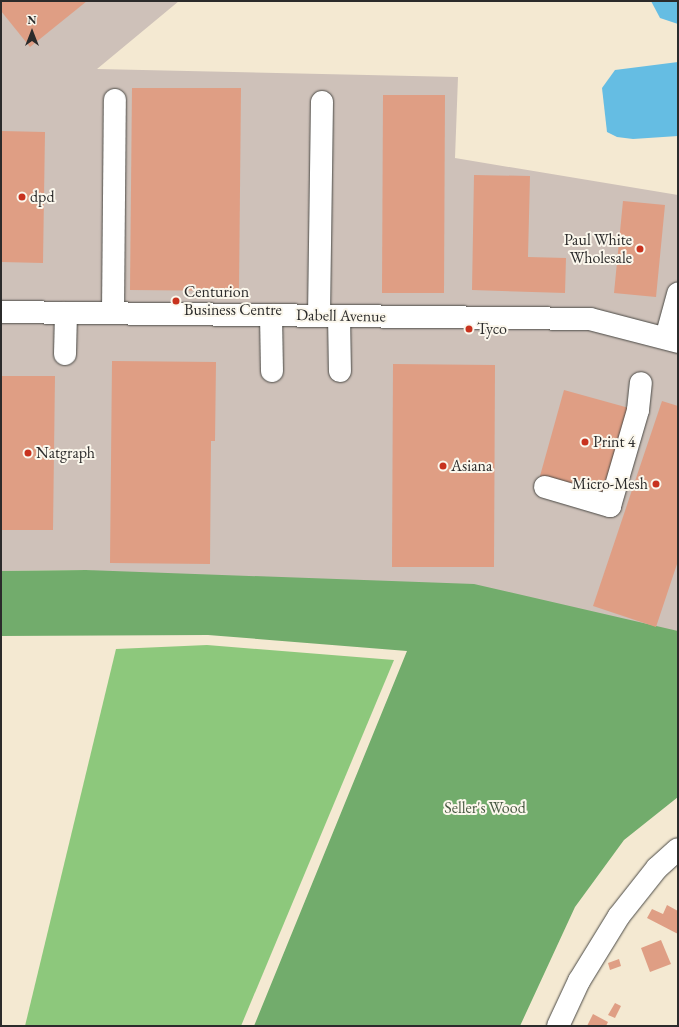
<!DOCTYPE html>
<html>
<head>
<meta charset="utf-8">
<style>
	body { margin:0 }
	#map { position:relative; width:679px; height:1027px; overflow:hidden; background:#f4e9d2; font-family:"EB Garamond",serif }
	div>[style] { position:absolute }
	.industrial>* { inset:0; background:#cec1b9 }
	.green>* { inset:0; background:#8dc87c }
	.forest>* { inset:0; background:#72ac6c }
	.water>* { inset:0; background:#65bde3 }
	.building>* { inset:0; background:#df9e84 }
	.roads { filter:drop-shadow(0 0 1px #494844) drop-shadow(0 0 1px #494844) }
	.minor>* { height:22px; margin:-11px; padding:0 11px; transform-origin:11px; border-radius:11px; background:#fff }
	.dots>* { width:11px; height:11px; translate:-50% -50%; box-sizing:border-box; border:2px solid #fbf7ec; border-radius:50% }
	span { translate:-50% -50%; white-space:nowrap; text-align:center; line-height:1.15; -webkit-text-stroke:4px #fbf7ec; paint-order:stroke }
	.poi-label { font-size:16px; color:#2b2b2b }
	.left { translate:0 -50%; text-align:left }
	.right { translate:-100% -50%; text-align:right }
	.street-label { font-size:16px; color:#2b2b2b }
	.park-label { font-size:16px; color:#485a43 }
	.frame { position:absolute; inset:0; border:2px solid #2b2b2b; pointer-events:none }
	.north { position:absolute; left:12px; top:12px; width:40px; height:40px; -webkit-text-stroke:3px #fbf7ec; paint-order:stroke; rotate:0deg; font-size:11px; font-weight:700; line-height:16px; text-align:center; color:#2b2b2b }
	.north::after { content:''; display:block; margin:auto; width:14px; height:18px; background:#2b2b2b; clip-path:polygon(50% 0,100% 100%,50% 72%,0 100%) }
</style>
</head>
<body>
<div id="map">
	<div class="industrial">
		<i style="clip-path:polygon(1px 1px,179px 1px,97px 69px,458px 77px,455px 158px,678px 195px,678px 642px,86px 570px,1px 571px)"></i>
	</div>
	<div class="green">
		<i style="clip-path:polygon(207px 645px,394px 660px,241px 1026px,25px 1026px,116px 649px)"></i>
	</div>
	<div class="forest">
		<i style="clip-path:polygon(86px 570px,474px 584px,678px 631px,678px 797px,624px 840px,575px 907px,520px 1026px,254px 1026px,407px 651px,208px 635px,1px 636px,1px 571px)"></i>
	</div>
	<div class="water">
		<i style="clip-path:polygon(651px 1px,678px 1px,678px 24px,660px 18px)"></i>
		<i style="clip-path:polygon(678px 62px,678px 136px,633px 139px,617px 137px,607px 132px,602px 88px,615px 70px)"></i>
	</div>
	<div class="building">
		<i style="clip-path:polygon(1px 1px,87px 1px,30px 47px,1px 11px)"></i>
		<i style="clip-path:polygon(132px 88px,241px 88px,239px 291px,130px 290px)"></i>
		<i style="clip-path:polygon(383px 95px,445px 95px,444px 293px,382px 293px)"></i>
		<i style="clip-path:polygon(1px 131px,45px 132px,43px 263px,1px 262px)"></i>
		<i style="clip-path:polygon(474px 175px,530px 176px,528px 257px,566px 258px,565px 293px,472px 290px)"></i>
		<i style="clip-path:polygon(623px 201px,665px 205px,656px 297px,614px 293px)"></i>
		<i style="clip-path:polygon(112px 361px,216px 362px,215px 441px,211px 441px,210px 564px,110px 563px)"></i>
		<i style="clip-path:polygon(393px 364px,495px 365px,494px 567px,392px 567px)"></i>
		<i style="clip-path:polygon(1px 376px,55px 376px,53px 530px,1px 530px)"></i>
		<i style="clip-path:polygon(564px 390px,629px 408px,606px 494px,540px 476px)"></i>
		<i style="clip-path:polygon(662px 401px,678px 406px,678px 561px,656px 627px,593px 606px)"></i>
		<i style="clip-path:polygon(667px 905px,678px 911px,678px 934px,647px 918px,652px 909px,663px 914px)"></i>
		<i style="clip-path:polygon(661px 940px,671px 964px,650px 972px,641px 948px)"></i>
		<i style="clip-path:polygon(619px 959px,621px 966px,610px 970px,608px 963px)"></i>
		<i style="clip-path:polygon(615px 1003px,621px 1006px,615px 1018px,608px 1015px)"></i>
		<i style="clip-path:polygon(593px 1014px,608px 1022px,606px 1026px,587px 1026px)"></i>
	</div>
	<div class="roads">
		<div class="minor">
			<i style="left:1px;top:312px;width:589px;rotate:0.68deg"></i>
			<i style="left:590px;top:319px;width:91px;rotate:14.6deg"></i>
			<i style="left:113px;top:313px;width:213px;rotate:-89.5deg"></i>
			<i style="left:271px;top:315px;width:56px;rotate:89deg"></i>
			<i style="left:319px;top:316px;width:214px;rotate:-89.2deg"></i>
			<i style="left:339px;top:316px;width:55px;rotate:89deg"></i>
			<i style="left:666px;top:338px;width:46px;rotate:-74.7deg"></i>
			<i style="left:65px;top:354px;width:41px;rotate:-88.6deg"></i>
			<i style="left:545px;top:487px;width:68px;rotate:16.3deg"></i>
			<i style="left:610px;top:506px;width:100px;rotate:-73.7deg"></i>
			<i style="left:638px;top:410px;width:27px;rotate:-84deg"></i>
			<i style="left:558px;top:1026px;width:50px;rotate:-65deg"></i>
			<i style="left:579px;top:981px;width:76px;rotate:-58.4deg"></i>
			<i style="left:619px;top:916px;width:61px;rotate:-51.6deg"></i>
			<i style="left:657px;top:868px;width:28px;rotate:-42deg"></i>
		</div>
	</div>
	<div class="dots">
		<i style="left:22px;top:197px;background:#c8321e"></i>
		<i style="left:640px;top:249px;background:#c8321e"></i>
		<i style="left:176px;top:301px;background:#c8321e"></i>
		<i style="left:469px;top:329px;background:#c8321e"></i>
		<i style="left:585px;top:442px;background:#c8321e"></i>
		<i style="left:28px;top:453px;background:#c8321e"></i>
		<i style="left:443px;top:466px;background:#c8321e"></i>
		<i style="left:656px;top:484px;background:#c8321e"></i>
	</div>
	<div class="poi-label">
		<span class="left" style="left:30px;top:197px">dpd</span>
		<span class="right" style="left:632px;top:249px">Paul White<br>Wholesale</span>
		<span class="left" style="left:184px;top:301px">Centurion<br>Business Centre</span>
		<span class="left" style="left:477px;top:329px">Tyco</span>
		<span class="left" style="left:593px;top:442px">Print 4</span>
		<span class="left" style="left:36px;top:453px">Natgraph</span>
		<span class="left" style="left:451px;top:466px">Asiana</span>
		<span class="right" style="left:648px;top:484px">Micro-Mesh</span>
	</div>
	<div class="street-label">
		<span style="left:341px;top:316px;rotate:1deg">Dabell Avenue</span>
	</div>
	<div class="park-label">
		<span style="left:485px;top:808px">Seller's Wood</span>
	</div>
	<div class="frame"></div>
	<div class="north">N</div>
</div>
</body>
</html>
